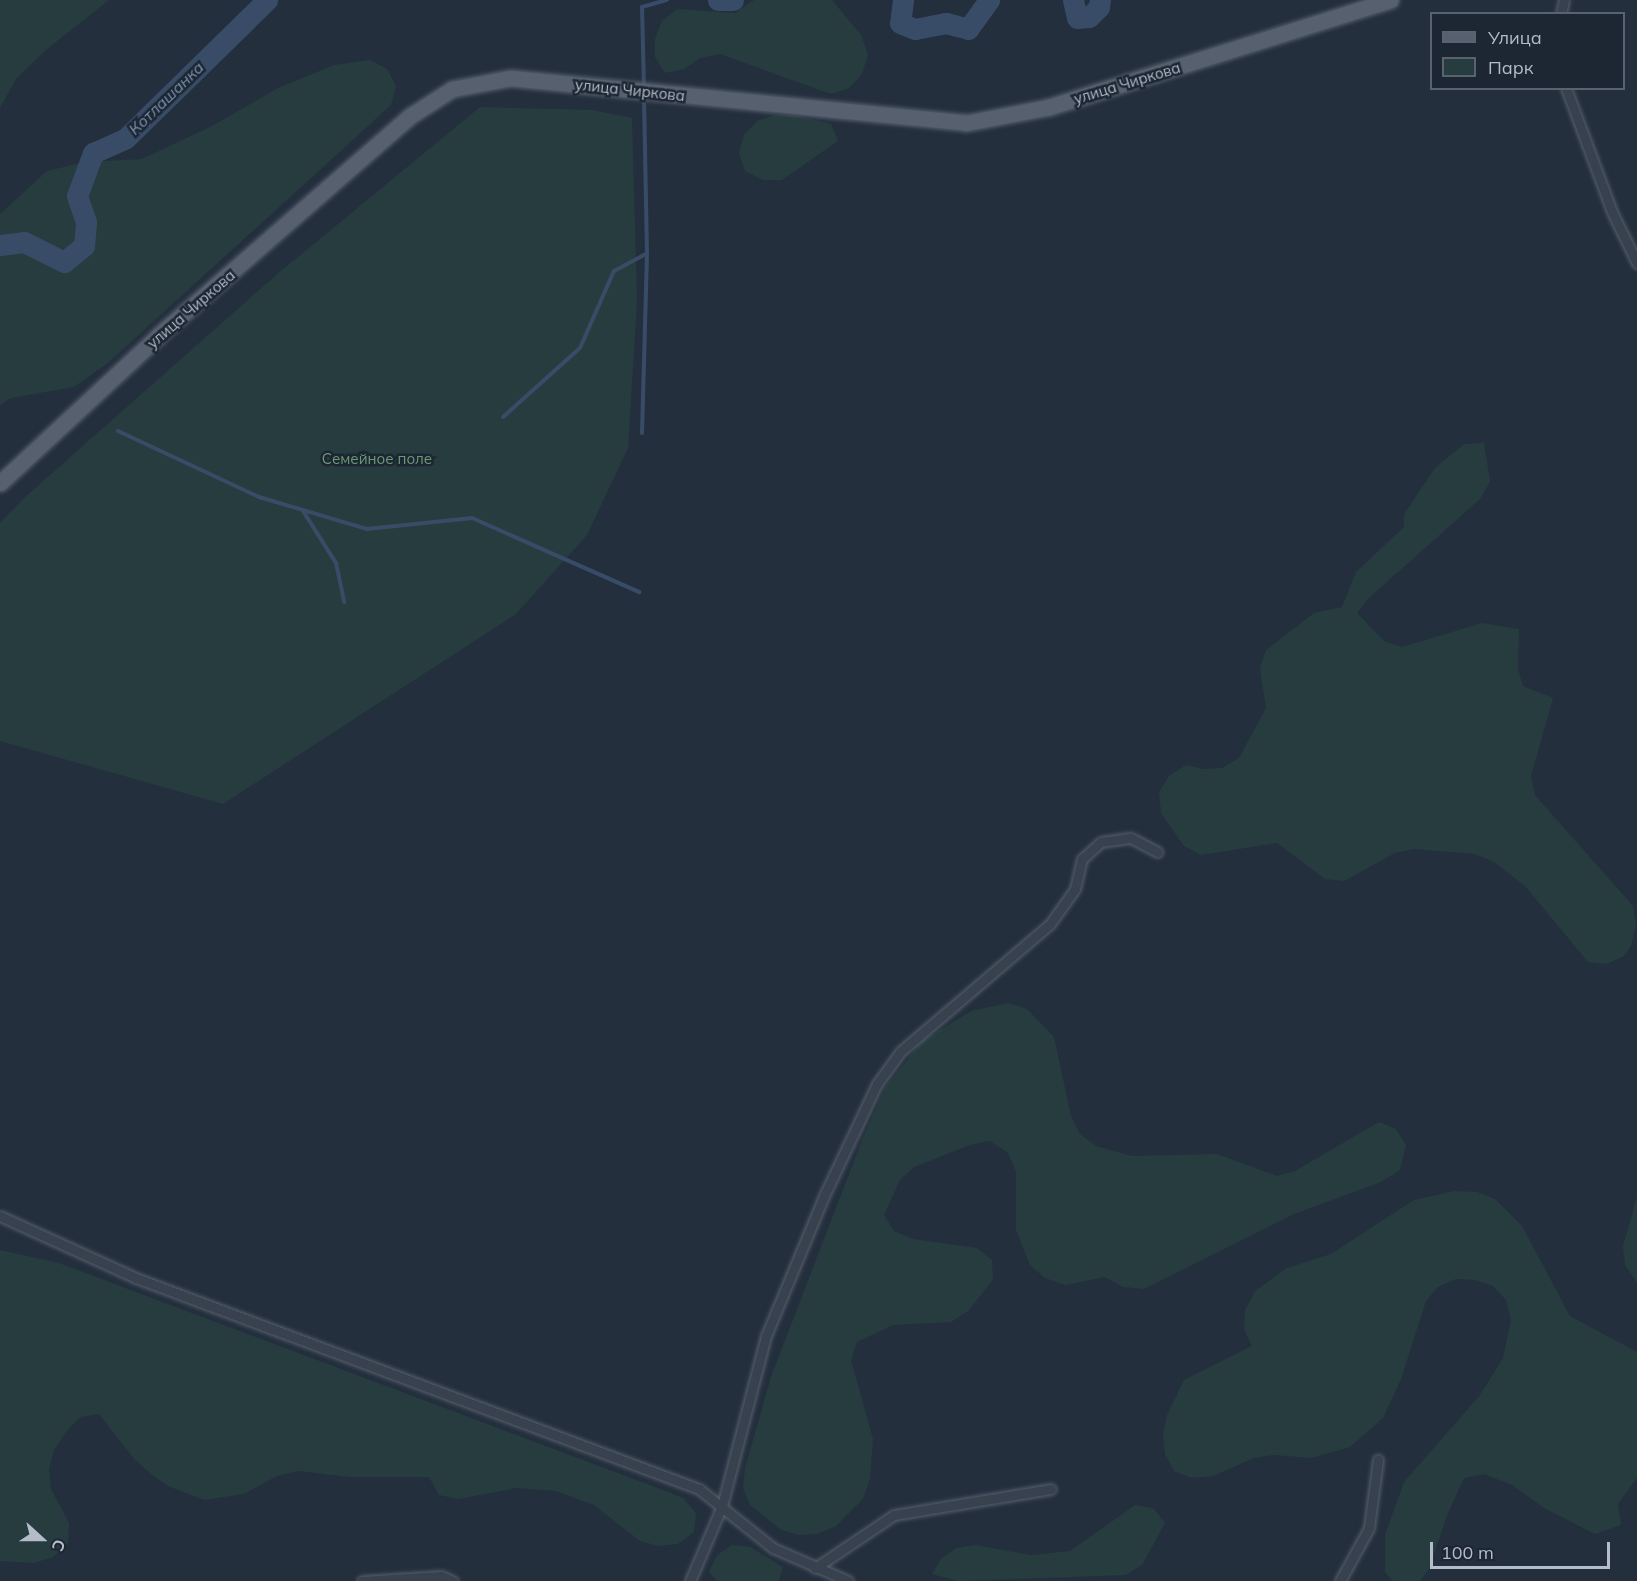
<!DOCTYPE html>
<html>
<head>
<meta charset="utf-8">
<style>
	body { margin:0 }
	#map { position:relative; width:1637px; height:1581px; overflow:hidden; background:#242f3e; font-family:Mulish,sans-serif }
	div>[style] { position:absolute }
	.green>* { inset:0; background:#263c3f }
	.stream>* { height:4px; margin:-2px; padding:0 2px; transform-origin:2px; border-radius:2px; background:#394c67 }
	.river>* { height:21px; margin:-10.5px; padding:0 10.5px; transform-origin:10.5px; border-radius:10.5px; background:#394c67 }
	.roads { filter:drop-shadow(0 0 2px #565f6c) drop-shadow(0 0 2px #565f6c) }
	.minor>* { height:9px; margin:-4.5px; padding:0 4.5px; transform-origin:4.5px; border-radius:4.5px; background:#38414e }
	.primary>* { height:15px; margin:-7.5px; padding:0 7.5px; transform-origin:7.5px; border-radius:7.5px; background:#56606e }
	span { translate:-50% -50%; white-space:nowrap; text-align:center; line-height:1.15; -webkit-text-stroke:5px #1d2633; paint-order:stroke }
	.street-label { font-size:15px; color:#b4bcc9 }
	.park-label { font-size:15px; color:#6b9a76 }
	.water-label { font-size:16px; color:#7c92b1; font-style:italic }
	.legend { position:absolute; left:1430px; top:12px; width:195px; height:78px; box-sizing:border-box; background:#1d2633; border:2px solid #59626f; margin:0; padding:8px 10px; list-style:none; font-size:18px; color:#b4bcc9 }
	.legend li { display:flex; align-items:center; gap:12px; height:30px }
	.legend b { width:30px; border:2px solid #59626f }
	.north { position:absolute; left:12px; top:1509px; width:60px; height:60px; -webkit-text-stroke:4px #1d2633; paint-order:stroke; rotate:111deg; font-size:16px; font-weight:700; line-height:24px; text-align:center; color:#b4bcc9 }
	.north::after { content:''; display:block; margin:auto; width:21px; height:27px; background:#b4bcc9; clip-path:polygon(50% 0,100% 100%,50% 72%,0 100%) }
	.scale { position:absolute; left:1430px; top:1542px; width:180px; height:27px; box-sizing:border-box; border:3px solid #b4bcc9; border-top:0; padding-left:8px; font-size:18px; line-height:21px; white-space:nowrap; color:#b4bcc9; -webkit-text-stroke:4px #1d2633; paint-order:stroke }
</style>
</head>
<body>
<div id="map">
	<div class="green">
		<i style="clip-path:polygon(0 0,109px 0,47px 49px,16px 79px,0 108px)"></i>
		<i style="clip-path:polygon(754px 0,832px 0,861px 35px,868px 55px,862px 74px,849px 88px,831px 94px,720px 54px,700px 58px,684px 69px,665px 73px,655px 57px,655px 39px,662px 21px,677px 9px,735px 13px)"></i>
		<i style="clip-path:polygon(370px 60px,387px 69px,396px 86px,391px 105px,108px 363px,74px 387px,11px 398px,0 405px,0 214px,47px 171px,85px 162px,142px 159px,212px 126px,278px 88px,334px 65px)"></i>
		<i style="clip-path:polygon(480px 107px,592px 110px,632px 118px,637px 301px,628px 448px,587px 535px,516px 614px,223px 804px,0 741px,0 523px,25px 497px,276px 275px)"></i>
		<i style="clip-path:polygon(774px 115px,794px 115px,831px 124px,838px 141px,782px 180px,763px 180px,745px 171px,739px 153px,744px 135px,757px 121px)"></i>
		<i style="clip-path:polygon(1464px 444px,1484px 443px,1490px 481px,1481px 498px,1369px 598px,1357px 613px,1384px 641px,1402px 647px,1482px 623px,1519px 629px,1518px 669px,1523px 686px,1553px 698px,1531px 776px,1535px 795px,1633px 906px,1636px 926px,1631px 946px,1624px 956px,1607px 964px,1588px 962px,1525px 886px,1494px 862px,1475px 854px,1414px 849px,1395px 853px,1344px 881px,1325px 879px,1277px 843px,1201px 855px,1184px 846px,1161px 813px,1159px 792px,1169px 776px,1186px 765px,1204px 769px,1222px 768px,1239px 758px,1266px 708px,1260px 668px,1266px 650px,1314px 613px,1342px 607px,1356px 572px,1404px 527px,1404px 514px,1435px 468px)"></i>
		<i style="clip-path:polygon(1008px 1003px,1027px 1009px,1054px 1037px,1071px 1116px,1080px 1134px,1096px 1146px,1132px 1156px,1217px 1154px,1277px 1176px,1295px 1171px,1379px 1122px,1396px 1129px,1406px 1145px,1400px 1170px,1381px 1182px,1294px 1214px,1144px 1289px,1123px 1287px,1105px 1277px,1065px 1285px,1045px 1278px,1030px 1265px,1016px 1230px,1016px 1172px,1008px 1153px,990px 1141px,970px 1145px,914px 1167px,900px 1180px,884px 1215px,894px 1231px,913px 1239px,977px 1248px,992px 1260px,993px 1280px,968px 1311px,951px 1322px,893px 1325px,857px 1342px,851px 1360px,873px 1439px,870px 1479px,863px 1499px,836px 1526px,817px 1534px,798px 1535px,780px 1529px,750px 1505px,743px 1487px,745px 1468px,771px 1377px,862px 1140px,885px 1088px,922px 1041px,971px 1011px)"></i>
		<i style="clip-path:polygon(1455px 1191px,1477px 1192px,1495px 1199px,1522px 1226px,1570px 1316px,1637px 1352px,1637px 1478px,1618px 1504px,1621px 1525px,1595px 1534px,1544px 1508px,1512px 1485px,1484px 1474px,1464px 1478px,1448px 1513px,1429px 1569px,1420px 1581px,1393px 1581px,1385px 1572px,1385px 1535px,1404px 1482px,1480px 1395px,1503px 1358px,1511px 1320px,1506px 1300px,1493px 1286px,1475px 1280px,1456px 1279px,1438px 1287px,1426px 1301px,1401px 1379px,1383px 1418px,1350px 1447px,1312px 1458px,1273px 1455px,1254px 1458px,1213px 1476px,1192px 1478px,1174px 1471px,1165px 1454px,1163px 1435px,1167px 1415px,1184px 1380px,1252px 1346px,1244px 1329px,1245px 1310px,1255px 1291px,1287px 1268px,1331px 1254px,1414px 1200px)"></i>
		<i style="clip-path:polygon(1637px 1197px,1637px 1283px,1625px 1265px,1623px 1246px)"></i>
		<i style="clip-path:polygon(0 1250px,59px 1263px,666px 1491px,683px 1498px,696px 1513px,694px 1532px,678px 1544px,658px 1546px,640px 1541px,594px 1505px,556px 1491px,516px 1488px,458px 1499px,439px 1495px,429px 1477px,350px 1477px,298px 1471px,277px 1476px,244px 1494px,204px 1500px,168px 1486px,151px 1474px,135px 1460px,99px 1414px,80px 1417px,66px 1432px,54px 1450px,49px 1469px,51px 1489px,69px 1523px,68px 1543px,53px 1557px,34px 1563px,0 1561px)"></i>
		<i style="clip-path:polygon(1135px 1505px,1153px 1508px,1165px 1523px,1142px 1565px,1126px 1575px,958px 1581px,932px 1574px,941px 1559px,956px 1548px,975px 1545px,1031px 1555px,1070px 1551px)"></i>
		<i style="clip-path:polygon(732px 1545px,751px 1547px,783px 1567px,779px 1581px,717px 1581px,709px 1572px,717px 1555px)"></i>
	</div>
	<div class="stream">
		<i style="left:644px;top:88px;width:81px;rotate:-91.4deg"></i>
		<i style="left:642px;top:7px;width:26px;rotate:-16deg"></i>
		<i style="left:503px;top:417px;width:103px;rotate:-41.9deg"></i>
		<i style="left:580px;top:348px;width:84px;rotate:-66.2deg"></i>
		<i style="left:614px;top:271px;width:36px;rotate:-28deg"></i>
		<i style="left:118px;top:431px;width:156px;rotate:25.1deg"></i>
		<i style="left:259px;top:497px;width:113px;rotate:16.5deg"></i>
		<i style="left:367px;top:529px;width:106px;rotate:-6deg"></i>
		<i style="left:472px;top:518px;width:183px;rotate:23.9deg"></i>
		<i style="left:642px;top:433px;width:179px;rotate:-88.4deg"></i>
		<i style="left:647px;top:254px;width:158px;rotate:-91.1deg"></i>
		<i style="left:303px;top:511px;width:62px;rotate:57.6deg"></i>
		<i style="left:336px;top:563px;width:40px;rotate:78deg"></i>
	</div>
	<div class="river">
		<i style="left:718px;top:0;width:15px"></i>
		<i style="left:903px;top:0;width:23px;rotate:97deg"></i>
		<i style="left:900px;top:23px;width:16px;rotate:22deg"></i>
		<i style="left:915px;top:29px;width:32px;rotate:-11deg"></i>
		<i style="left:946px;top:23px;width:23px;rotate:15deg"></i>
		<i style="left:968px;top:29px;width:36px;rotate:-54deg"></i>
		<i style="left:1073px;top:0;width:18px;rotate:77deg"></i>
		<i style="left:1077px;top:18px;width:12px;rotate:-5deg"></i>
		<i style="left:1089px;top:17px;width:14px;rotate:-45deg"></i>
		<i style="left:1099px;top:7px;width:7px;rotate:-82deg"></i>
		<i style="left:0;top:245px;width:24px;rotate:-7deg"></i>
		<i style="left:24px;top:242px;width:45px;rotate:26.6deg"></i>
		<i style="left:64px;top:262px;width:26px;rotate:-39deg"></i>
		<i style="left:84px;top:246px;width:24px;rotate:-85deg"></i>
		<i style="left:86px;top:222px;width:28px;rotate:-109deg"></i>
		<i style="left:77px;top:196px;width:46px;rotate:-69.6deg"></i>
		<i style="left:93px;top:153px;width:35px;rotate:-24deg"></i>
		<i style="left:125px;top:139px;width:199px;rotate:-44.4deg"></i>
	</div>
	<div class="roads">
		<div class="minor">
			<i style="left:1561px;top:14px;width:14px;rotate:-78deg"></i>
			<i style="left:1566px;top:88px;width:132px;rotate:69.6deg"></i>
			<i style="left:1612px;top:212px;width:57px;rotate:63.9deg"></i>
			<i style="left:0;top:1216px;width:149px;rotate:24.5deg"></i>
			<i style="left:136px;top:1278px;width:601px;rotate:20.54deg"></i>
			<i style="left:699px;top:1489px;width:95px;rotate:38.6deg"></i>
			<i style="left:773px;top:1548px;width:82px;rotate:23.7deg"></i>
			<i style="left:815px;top:1568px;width:95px;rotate:-33.9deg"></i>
			<i style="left:894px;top:1515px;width:159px;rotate:-9.4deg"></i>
			<i style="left:362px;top:1581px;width:79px;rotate:-3.6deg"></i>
			<i style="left:441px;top:1576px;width:13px;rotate:23deg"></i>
			<i style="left:690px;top:1581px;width:82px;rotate:-66.9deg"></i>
			<i style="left:722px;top:1506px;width:176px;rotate:-75.5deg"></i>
			<i style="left:766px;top:1336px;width:152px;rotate:-67.5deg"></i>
			<i style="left:824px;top:1196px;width:124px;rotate:-64.7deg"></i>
			<i style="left:877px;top:1084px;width:39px;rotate:-54deg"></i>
			<i style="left:900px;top:1052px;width:197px;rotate:-40.5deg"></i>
			<i style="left:1050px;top:924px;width:43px;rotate:-54.5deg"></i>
			<i style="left:1075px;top:889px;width:31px;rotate:-77deg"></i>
			<i style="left:1082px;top:859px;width:25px;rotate:-42deg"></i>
			<i style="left:1101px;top:842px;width:30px;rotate:-8deg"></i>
			<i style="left:1131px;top:838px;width:30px;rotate:28deg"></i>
			<i style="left:1340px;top:1581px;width:60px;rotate:-61.3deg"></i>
			<i style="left:1369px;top:1528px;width:69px;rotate:-82.5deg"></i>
		</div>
		<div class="primary">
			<i style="left:0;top:483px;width:217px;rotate:-42.9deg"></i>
			<i style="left:159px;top:335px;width:333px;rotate:-41.1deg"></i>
			<i style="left:410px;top:116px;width:50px;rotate:-32.7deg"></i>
			<i style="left:452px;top:89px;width:60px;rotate:-10.6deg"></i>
			<i style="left:511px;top:78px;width:457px;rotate:5.6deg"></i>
			<i style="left:966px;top:123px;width:85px;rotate:-10.9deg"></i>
			<i style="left:1049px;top:107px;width:358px;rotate:-17.4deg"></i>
		</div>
	</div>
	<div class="street-label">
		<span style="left:1127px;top:83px;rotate:-17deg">улица Чиркова</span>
		<span style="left:630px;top:90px;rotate:6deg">улица Чиркова</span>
		<span style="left:191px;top:309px;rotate:-41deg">улица Чиркова</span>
	</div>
	<div class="park-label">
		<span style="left:377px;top:459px">Семейное поле</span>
	</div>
	<div class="water-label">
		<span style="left:166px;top:98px;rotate:-44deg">Котлашанка</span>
	</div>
	<ul class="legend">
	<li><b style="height:8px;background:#56606e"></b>Улица</li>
	<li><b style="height:16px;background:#263c3f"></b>Парк</li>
	</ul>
	<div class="north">С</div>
	<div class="scale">100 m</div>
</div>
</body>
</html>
